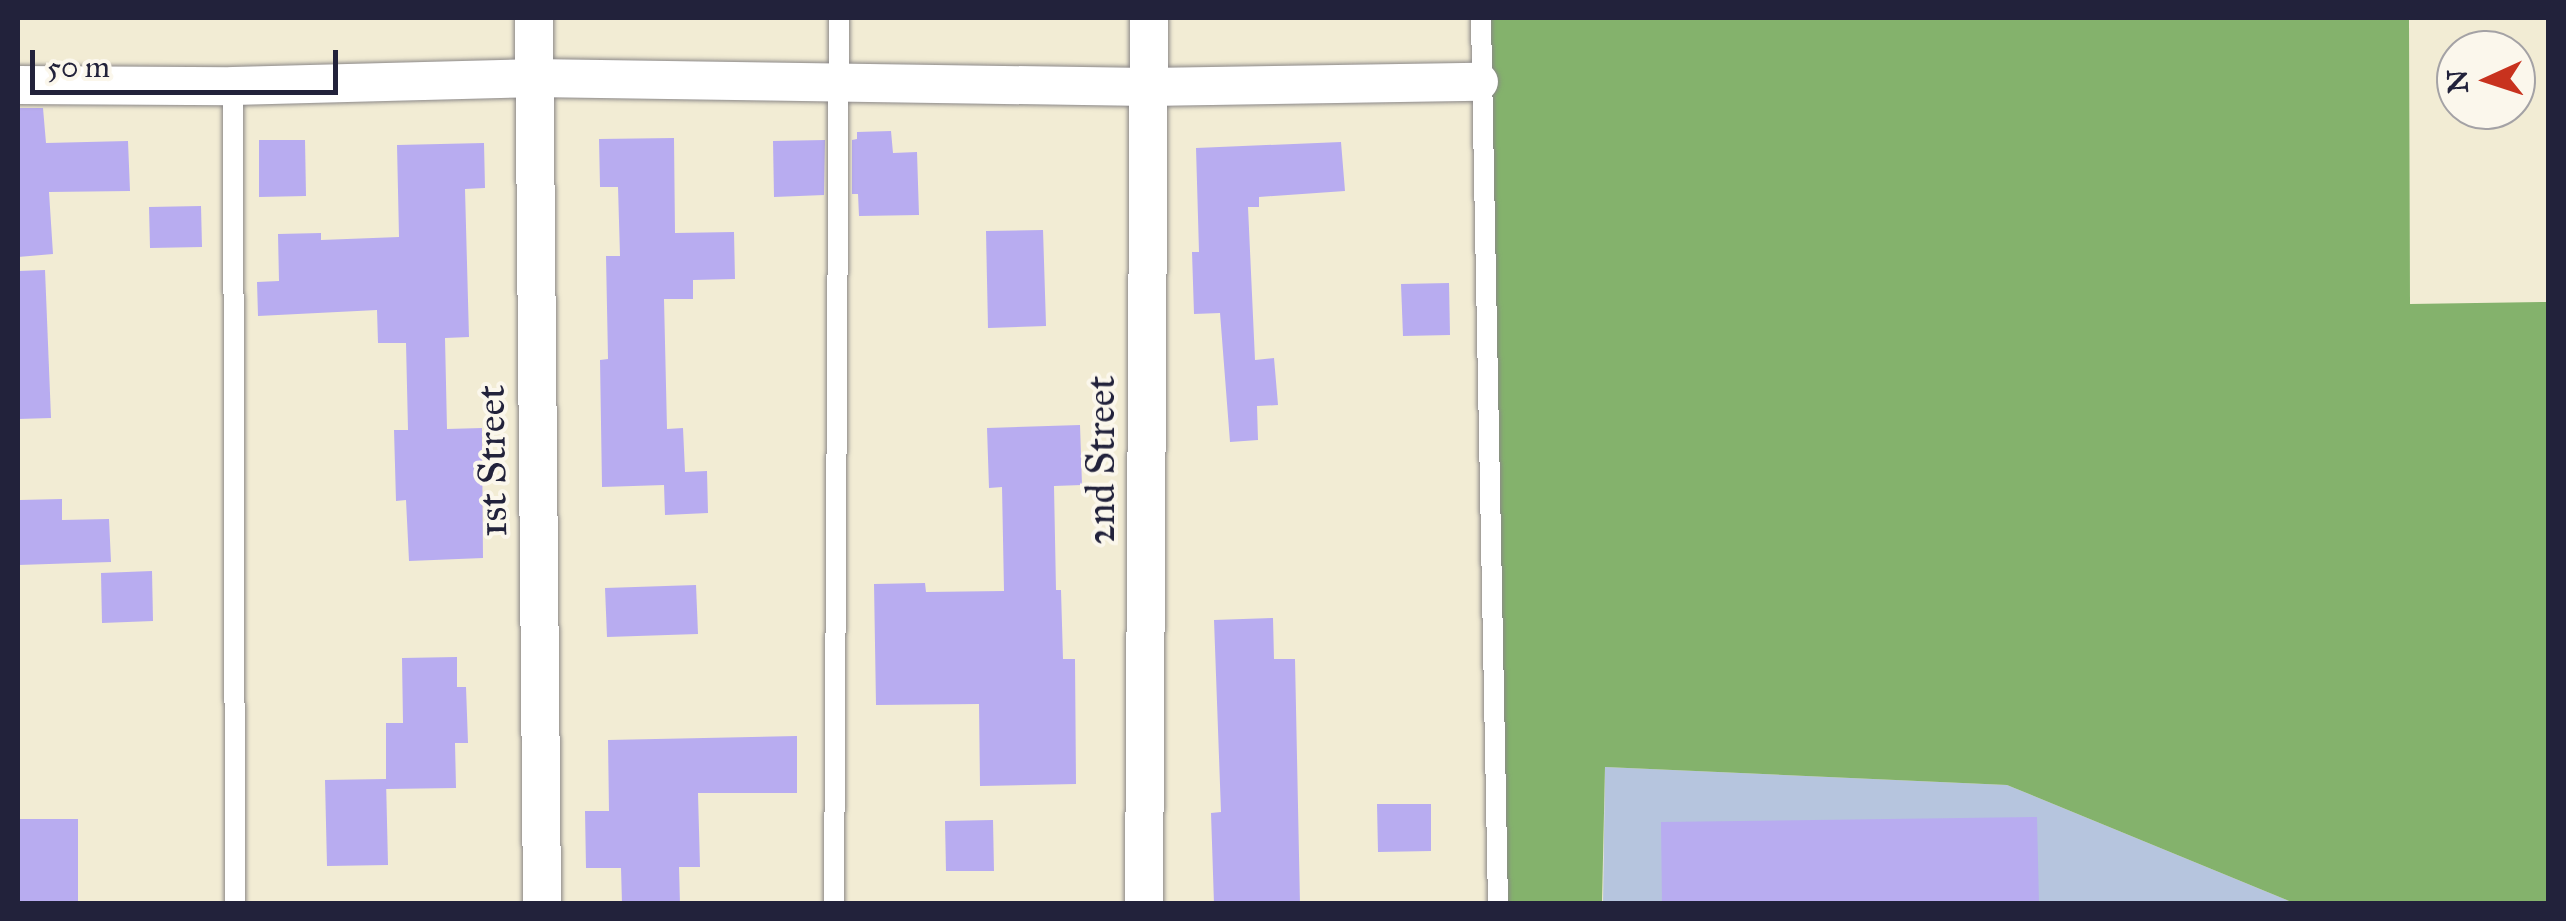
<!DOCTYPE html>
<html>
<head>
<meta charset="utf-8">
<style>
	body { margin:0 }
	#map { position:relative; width:2566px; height:921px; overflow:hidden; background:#f2ecd4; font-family:"IM FELL Great Primer",serif }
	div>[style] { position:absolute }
	.industrial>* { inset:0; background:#b6c5de }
	.forest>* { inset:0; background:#84b26c }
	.building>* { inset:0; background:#b8acf0 }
	.roads { filter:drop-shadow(0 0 2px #8a8788) drop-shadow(0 0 2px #8a8788) }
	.service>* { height:20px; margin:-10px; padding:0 10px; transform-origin:10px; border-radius:10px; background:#fff }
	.minor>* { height:38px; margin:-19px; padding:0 19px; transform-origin:19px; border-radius:19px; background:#fff }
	span { translate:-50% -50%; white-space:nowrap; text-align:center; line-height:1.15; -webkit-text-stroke:8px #fbf7ec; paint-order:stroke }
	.street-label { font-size:40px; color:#22223b }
	.frame { position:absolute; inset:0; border:20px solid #22223b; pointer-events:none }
	.north { position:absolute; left:2436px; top:30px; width:100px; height:100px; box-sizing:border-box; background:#fbf7ec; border:2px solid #a4a2a5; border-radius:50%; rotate:267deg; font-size:28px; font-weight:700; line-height:40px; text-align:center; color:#22223b }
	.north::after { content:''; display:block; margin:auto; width:35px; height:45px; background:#c8321e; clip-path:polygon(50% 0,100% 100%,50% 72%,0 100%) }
	.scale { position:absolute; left:30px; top:50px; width:308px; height:45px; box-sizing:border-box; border:5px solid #22223b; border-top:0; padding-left:12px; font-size:30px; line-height:35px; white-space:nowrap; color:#22223b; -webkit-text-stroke:8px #fbf7ec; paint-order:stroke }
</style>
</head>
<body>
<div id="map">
	<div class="industrial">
		<i style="clip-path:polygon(1605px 767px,2007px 785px,2294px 903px,1603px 904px)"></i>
	</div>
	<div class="forest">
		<i style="clip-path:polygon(1481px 18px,2409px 18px,2410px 304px,2548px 302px,2548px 903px,2294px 903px,2007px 785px,1605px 767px,1602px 903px,1498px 903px)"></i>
	</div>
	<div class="building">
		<i style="clip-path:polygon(18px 108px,43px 108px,46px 143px,128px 141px,130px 191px,49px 192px,53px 254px,18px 257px)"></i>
		<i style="clip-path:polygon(891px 131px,893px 153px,917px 152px,919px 215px,859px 216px,858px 194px,852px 194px,852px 140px,857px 139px,857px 132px)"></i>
		<i style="clip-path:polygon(674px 138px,675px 233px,734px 232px,735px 279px,693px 280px,693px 299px,664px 299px,667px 429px,683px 428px,685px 472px,707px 471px,708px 513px,665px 515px,664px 485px,602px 487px,600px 360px,608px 359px,606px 256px,620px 256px,618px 187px,600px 187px,599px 139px)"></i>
		<i style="clip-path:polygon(259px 140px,305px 140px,306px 196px,259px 197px)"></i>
		<i style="clip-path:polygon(825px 140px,824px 195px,774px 197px,773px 141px)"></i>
		<i style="clip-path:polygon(1341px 142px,1345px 191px,1259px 197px,1259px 207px,1248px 207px,1255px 360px,1274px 358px,1278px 405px,1257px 406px,1258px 440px,1230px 442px,1220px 313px,1194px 314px,1192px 252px,1199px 252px,1196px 148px)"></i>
		<i style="clip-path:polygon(484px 143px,485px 188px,465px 189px,469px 337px,445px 338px,447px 429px,482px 428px,483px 558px,409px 561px,406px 500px,396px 501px,394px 430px,408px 430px,406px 343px,378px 343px,377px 310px,258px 316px,257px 282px,279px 281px,278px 234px,321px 233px,321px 240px,399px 237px,397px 145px)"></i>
		<i style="clip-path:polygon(201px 206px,202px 247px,150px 248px,149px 207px)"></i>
		<i style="clip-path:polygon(1043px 230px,1046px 326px,988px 328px,986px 231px)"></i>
		<i style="clip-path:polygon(45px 270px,51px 418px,18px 419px,18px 271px)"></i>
		<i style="clip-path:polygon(1449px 283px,1450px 335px,1403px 336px,1401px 284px)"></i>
		<i style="clip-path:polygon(1080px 425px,1082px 485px,1054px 486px,1056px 590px,1061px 590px,1063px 659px,1075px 659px,1076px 784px,980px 786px,979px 704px,876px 705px,874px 584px,925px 583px,926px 592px,1004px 591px,1002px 487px,989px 488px,987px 428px)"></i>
		<i style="clip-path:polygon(62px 499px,62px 520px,109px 519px,111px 562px,18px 565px,20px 500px)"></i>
		<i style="clip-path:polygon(152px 571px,153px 621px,102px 623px,101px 573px)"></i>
		<i style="clip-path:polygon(696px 585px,698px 634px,607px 637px,605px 588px)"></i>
		<i style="clip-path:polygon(1273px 618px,1274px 659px,1295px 659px,1300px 904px,1214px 904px,1211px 813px,1221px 812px,1214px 620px)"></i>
		<i style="clip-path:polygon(457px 657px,457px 687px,466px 687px,468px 743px,455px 743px,456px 788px,386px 789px,386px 723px,403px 723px,402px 658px)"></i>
		<i style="clip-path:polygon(797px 736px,797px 793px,698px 793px,700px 867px,679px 867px,680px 904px,622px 904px,621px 868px,586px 868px,585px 811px,609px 811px,608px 740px)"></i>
		<i style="clip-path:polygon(386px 779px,388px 865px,327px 866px,325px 780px)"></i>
		<i style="clip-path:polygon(1377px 804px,1431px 804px,1431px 851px,1378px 852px)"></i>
		<i style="clip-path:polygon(2037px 817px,2039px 904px,1662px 904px,1661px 822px)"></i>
		<i style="clip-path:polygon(18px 819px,78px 819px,78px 904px,18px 904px)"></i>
		<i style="clip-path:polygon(993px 820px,994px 871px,946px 871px,945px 821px)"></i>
	</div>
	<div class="roads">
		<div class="service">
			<i style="left:1481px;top:18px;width:886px;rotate:88.9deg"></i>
			<i style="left:233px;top:86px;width:818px;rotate:89.86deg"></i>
			<i style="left:834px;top:904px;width:886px;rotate:-89.68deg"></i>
		</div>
		<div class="minor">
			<i style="left:534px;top:18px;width:886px;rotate:89.48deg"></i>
			<i style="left:18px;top:85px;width:215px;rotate:0.3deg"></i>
			<i style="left:233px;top:86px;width:300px;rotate:-1.5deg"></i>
			<i style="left:533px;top:78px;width:615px;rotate:0.84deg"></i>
			<i style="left:1148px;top:87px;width:331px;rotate:-0.9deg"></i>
			<i style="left:1144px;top:904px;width:886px;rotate:-89.68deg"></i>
		</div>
	</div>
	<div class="street-label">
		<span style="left:1101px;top:460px;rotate:-90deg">2nd Street</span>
		<span style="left:492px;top:461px;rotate:-91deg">1st Street</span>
	</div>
	<div class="frame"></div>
	<div class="north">N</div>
	<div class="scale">50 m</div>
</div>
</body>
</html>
